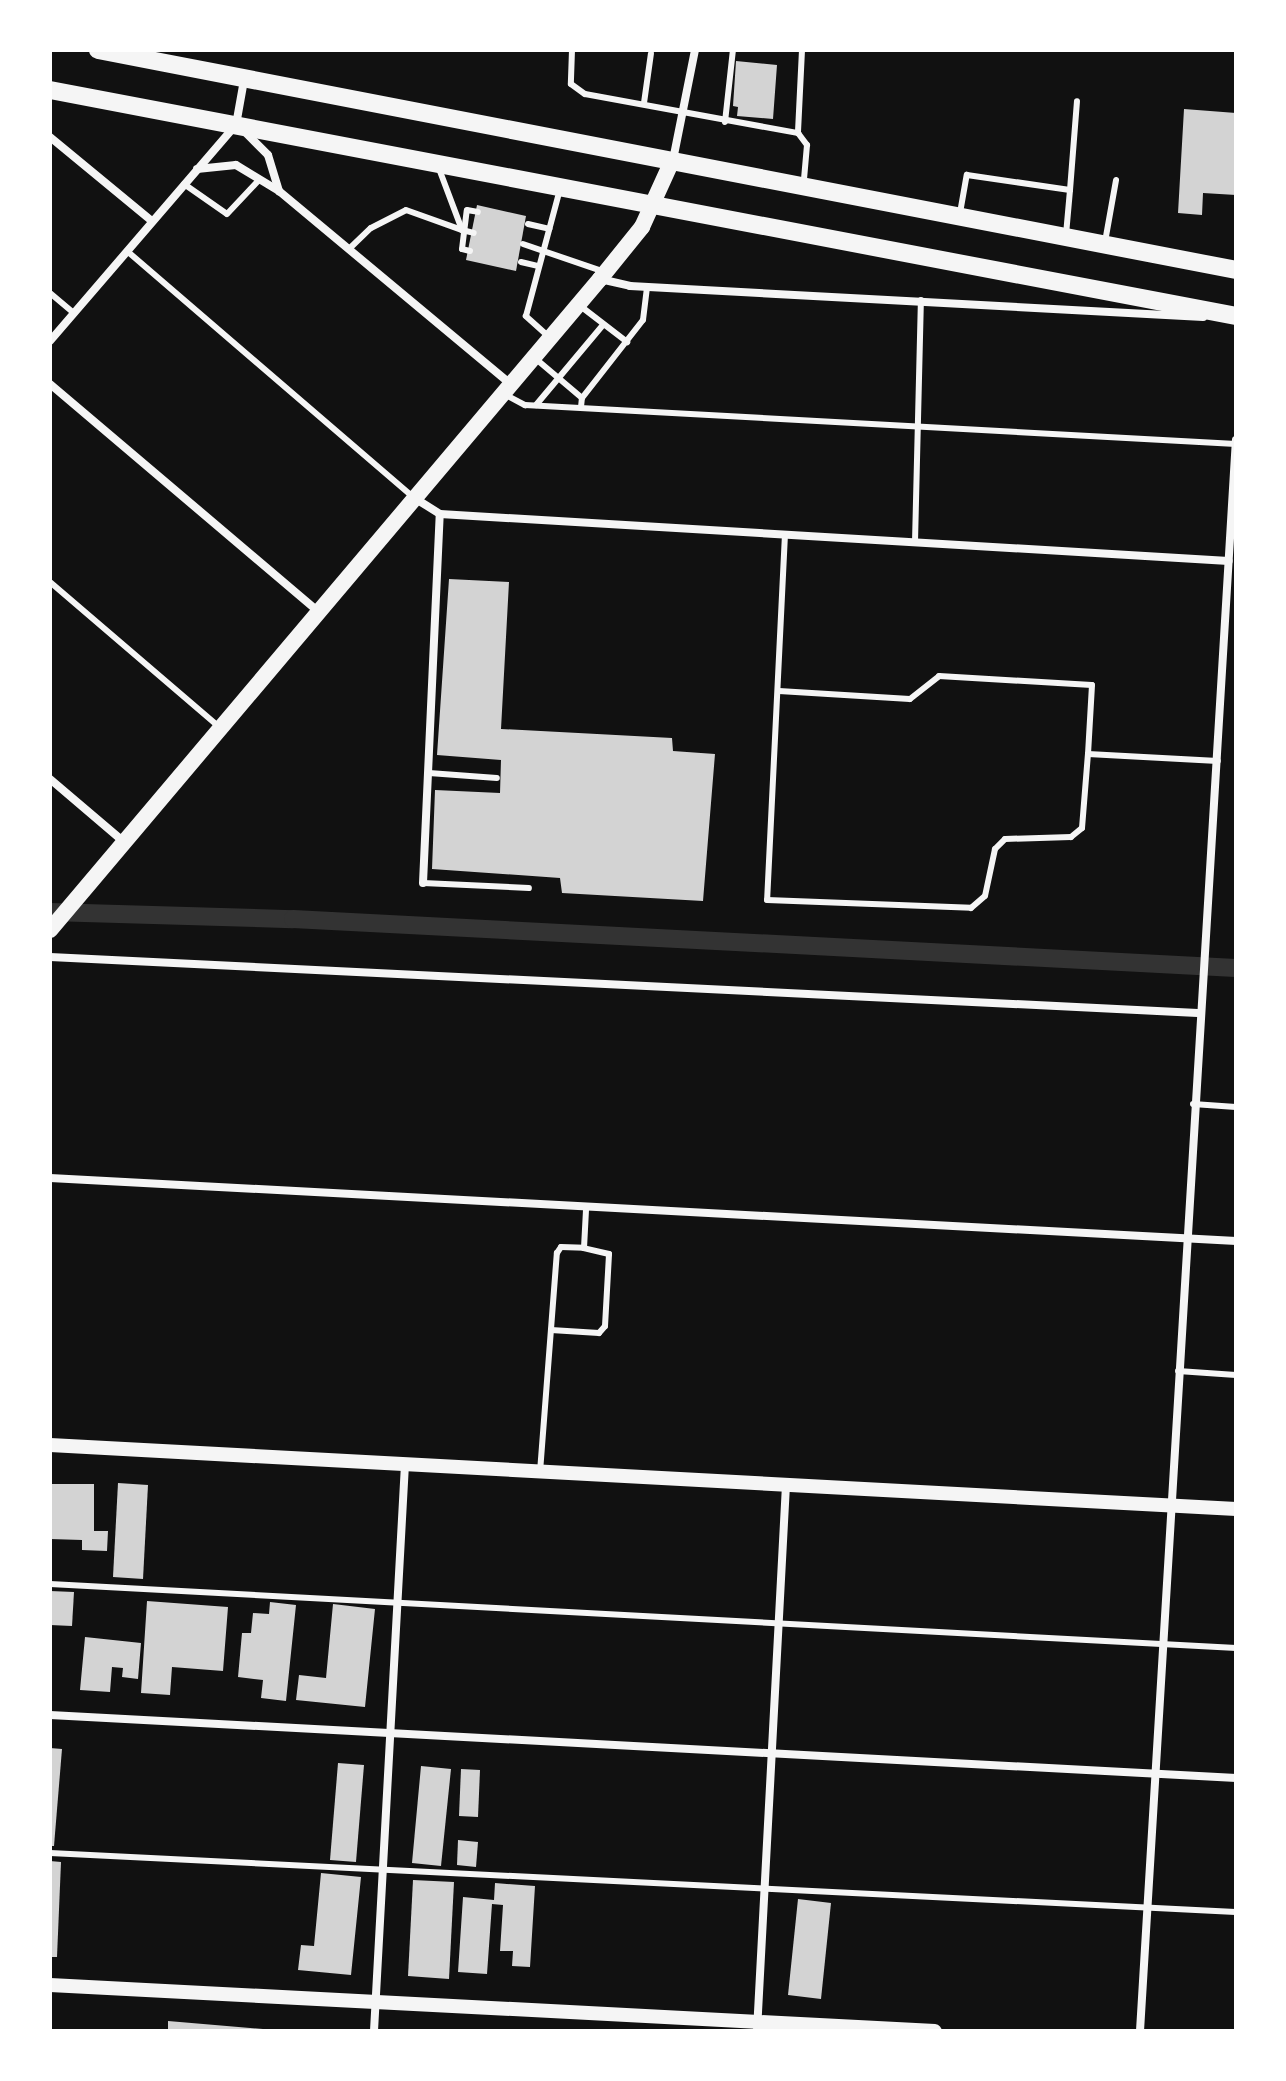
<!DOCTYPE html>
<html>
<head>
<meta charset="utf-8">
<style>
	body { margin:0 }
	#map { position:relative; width:1286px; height:2081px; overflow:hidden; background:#111; font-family:"PT Sans",sans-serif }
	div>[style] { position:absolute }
	.canal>* { height:18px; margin:-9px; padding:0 9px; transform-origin:9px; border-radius:9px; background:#333 }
	.building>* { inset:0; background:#d3d3d3 }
	.service>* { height:6px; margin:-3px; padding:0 3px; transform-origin:3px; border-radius:3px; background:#f5f5f5 }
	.minor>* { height:8px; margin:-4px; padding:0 4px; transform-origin:4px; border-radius:4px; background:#f5f5f5 }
	.tertiary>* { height:14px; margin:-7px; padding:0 7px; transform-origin:7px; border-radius:7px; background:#f5f5f5 }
	.secondary>* { height:16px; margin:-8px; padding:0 8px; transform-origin:8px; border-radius:8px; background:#f5f5f5 }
	.primary>* { height:18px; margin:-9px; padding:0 9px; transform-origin:9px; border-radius:9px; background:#f5f5f5 }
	span { translate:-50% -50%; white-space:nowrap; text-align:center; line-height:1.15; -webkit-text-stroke:8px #fff; paint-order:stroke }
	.frame { position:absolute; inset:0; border:52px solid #fff; pointer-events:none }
</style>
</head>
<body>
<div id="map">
	<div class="canal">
		<i style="left:50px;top:912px;width:243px;rotate:1.7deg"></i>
		<i style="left:293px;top:919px;width:944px;rotate:2.97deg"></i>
	</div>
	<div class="building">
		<i style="clip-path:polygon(736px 61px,777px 65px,773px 119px,737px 116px,738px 107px,733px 106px)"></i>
		<i style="clip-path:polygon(1184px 109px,1236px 113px,1236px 195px,1203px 193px,1202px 215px,1178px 213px)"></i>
		<i style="clip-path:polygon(477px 205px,526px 216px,516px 271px,466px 260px)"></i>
		<i style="clip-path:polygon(449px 579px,509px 582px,501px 729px,672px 738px,673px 751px,715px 754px,703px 901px,562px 893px,560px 878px,432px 869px,435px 790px,500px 793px,501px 760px,437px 755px)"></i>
		<i style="clip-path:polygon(118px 1483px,148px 1485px,143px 1579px,113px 1577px)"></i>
		<i style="clip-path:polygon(50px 1484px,94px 1484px,94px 1531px,108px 1531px,107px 1551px,82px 1550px,82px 1540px,50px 1539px)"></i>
		<i style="clip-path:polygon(50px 1591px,74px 1592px,72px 1626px,50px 1625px)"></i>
		<i style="clip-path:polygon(147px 1601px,228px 1607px,223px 1671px,172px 1667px,170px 1695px,141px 1693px)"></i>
		<i style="clip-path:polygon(270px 1602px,296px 1605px,286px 1701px,261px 1698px,263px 1680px,238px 1677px,242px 1633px,251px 1633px,253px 1613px,269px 1614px)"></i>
		<i style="clip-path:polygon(333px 1604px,375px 1609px,365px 1707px,296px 1700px,299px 1675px,326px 1678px)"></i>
		<i style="clip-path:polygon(85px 1637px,141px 1643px,138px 1679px,122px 1677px,123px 1668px,112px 1667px,110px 1692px,80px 1690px)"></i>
		<i style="clip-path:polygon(50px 1748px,62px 1749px,54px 1846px,50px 1846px)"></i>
		<i style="clip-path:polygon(338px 1763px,364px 1765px,356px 1862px,330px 1860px)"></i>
		<i style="clip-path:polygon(421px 1766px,451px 1769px,441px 1866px,412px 1863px)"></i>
		<i style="clip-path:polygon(461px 1769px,480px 1770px,478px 1817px,459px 1816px)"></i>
		<i style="clip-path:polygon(458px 1840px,478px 1842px,476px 1867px,457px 1865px)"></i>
		<i style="clip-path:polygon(50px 1861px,61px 1862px,57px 1957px,50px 1957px)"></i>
		<i style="clip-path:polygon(321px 1873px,361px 1877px,351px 1975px,298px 1970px,301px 1945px,314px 1946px)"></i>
		<i style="clip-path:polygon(413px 1880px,454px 1882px,449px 1979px,408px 1976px)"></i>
		<i style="clip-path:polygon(495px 1883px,535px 1886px,530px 1967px,512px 1966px,513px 1951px,500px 1951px,503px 1905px,492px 1904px,487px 1974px,458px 1972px,463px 1897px,494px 1900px)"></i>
		<i style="clip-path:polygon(798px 1899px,831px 1903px,821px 1999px,788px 1995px)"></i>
		<i style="clip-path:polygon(168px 2021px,263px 2029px,263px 2031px,168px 2031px)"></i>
	</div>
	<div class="service">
		<i style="left:572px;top:50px;width:34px;rotate:92deg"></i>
		<i style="left:571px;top:84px;width:17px;rotate:36deg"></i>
		<i style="left:585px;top:94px;width:217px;rotate:10.4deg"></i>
		<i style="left:802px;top:50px;width:83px;rotate:92.8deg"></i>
		<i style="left:798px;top:133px;width:15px;rotate:53deg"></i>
		<i style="left:807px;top:145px;width:37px;rotate:95deg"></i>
		<i style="left:644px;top:103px;width:50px;rotate:-82deg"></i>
		<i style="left:725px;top:122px;width:72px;rotate:-83.7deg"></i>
		<i style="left:438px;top:166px;width:68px;rotate:69.4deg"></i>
		<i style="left:462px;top:230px;width:12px;rotate:14deg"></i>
		<i style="left:184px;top:184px;width:52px;rotate:34.9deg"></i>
		<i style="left:227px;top:214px;width:48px;rotate:-46.7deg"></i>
		<i style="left:1070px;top:190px;width:89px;rotate:-85.5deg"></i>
		<i style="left:960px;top:213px;width:39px;rotate:-80deg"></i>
		<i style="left:967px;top:175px;width:104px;rotate:8.3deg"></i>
		<i style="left:1070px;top:190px;width:45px;rotate:95.1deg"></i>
		<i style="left:528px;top:224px;width:22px;rotate:13deg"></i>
		<i style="left:1105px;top:242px;width:63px;rotate:-79.9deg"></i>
		<i style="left:523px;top:244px;width:83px;rotate:18.9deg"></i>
		<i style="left:349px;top:249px;width:30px;rotate:-44deg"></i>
		<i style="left:371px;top:228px;width:39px;rotate:-27deg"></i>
		<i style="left:406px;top:210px;width:59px;rotate:19.7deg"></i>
		<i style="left:127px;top:251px;width:377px;rotate:40.7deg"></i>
		<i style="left:470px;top:251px;width:8px;rotate:-166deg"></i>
		<i style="left:462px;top:249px;width:39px;rotate:-83deg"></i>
		<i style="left:467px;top:210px;width:11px;rotate:10deg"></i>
		<i style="left:521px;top:262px;width:18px;rotate:13deg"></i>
		<i style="left:50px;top:293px;width:31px;rotate:40deg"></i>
		<i style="left:579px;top:305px;width:61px;rotate:37.6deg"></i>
		<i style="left:548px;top:336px;width:30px;rotate:-138deg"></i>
		<i style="left:526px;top:316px;width:131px;rotate:-75deg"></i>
		<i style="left:536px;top:359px;width:60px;rotate:40.3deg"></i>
		<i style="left:504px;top:394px;width:24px;rotate:28deg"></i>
		<i style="left:525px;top:405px;width:712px;rotate:3.14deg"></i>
		<i style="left:536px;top:405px;width:104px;rotate:-50.1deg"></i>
		<i style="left:581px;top:407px;width:9px;rotate:-84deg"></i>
		<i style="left:582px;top:398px;width:99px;rotate:-52deg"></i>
		<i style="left:643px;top:320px;width:33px;rotate:-83deg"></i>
		<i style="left:785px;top:534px;width:366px;rotate:92.8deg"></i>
		<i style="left:767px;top:900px;width:204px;rotate:2.2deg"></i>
		<i style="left:971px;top:908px;width:18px;rotate:-41deg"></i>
		<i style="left:985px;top:896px;width:48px;rotate:-78deg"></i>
		<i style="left:995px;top:849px;width:14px;rotate:-45deg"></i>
		<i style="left:1005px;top:839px;width:66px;rotate:-1.7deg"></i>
		<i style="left:1071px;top:837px;width:14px;rotate:-39deg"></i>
		<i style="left:1082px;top:828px;width:74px;rotate:-85.4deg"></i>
		<i style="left:915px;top:542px;width:242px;rotate:-88.6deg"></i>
		<i style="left:50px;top:582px;width:221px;rotate:40.6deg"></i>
		<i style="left:779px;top:691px;width:131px;rotate:3.5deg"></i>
		<i style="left:910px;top:699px;width:37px;rotate:-38deg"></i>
		<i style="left:939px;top:676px;width:153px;rotate:3.4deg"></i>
		<i style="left:1092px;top:685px;width:69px;rotate:93.3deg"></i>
		<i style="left:1088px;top:754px;width:130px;rotate:3.1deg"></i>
		<i style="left:429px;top:773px;width:68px;rotate:4.2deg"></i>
		<i style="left:423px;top:883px;width:106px;rotate:2.7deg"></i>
		<i style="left:1193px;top:1104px;width:43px;rotate:4deg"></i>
		<i style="left:551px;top:1330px;width:48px;rotate:3.6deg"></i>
		<i style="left:599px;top:1333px;width:9px;rotate:-49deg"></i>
		<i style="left:605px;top:1326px;width:72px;rotate:-86.8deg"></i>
		<i style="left:609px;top:1254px;width:26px;rotate:-167deg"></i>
		<i style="left:1178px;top:1371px;width:58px;rotate:3.9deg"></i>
		<i style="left:540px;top:1472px;width:220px;rotate:-85.6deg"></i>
		<i style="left:557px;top:1253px;width:7px;rotate:-56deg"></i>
		<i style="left:561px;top:1247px;width:23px;rotate:2deg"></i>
		<i style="left:584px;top:1248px;width:39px;rotate:-87deg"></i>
		<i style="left:50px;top:1584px;width:1188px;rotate:3.09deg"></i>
		<i style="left:50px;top:1853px;width:1187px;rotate:2.85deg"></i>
	</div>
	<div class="minor">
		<i style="left:246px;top:133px;width:31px;rotate:45deg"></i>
		<i style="left:268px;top:155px;width:38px;rotate:73deg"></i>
		<i style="left:279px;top:191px;width:302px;rotate:39.8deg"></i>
		<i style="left:50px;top:137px;width:132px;rotate:39.5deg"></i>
		<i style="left:673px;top:160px;width:112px;rotate:-78.7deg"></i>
		<i style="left:197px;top:169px;width:39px;rotate:-6deg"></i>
		<i style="left:236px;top:165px;width:50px;rotate:31.2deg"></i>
		<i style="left:600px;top:279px;width:31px;rotate:13deg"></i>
		<i style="left:630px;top:286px;width:574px;rotate:3.1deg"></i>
		<i style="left:50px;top:341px;width:285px;rotate:-49.3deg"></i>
		<i style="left:236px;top:125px;width:46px;rotate:-79.9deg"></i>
		<i style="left:50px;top:384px;width:354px;rotate:40.3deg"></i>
		<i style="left:416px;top:499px;width:28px;rotate:32deg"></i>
		<i style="left:440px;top:514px;width:790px;rotate:3.41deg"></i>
		<i style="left:50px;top:779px;width:97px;rotate:40.4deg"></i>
		<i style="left:423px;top:883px;width:369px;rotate:-87.4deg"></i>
		<i style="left:50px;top:957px;width:1149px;rotate:2.79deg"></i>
		<i style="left:50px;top:1178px;width:1188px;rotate:3.04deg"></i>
		<i style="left:50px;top:1715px;width:1188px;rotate:3.04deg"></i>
		<i style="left:374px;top:2031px;width:567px;rotate:-86.87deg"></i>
		<i style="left:757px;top:2031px;width:547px;rotate:-86.96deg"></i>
		<i style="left:1140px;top:2031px;width:1594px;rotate:-86.55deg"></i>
	</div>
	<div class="tertiary">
		<i style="left:50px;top:1445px;width:1188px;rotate:3.09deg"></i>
		<i style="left:50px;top:1985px;width:886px;rotate:2.98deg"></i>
	</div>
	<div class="secondary">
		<i style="left:50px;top:930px;width:852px;rotate:-49.81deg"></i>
		<i style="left:600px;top:279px;width:67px;rotate:-51.1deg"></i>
		<i style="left:642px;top:227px;width:72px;rotate:-65.6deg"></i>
	</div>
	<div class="primary">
		<i style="left:98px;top:50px;width:1159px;rotate:10.94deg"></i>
		<i style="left:50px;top:90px;width:1207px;rotate:10.79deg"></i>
	</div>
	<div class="frame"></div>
</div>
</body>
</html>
